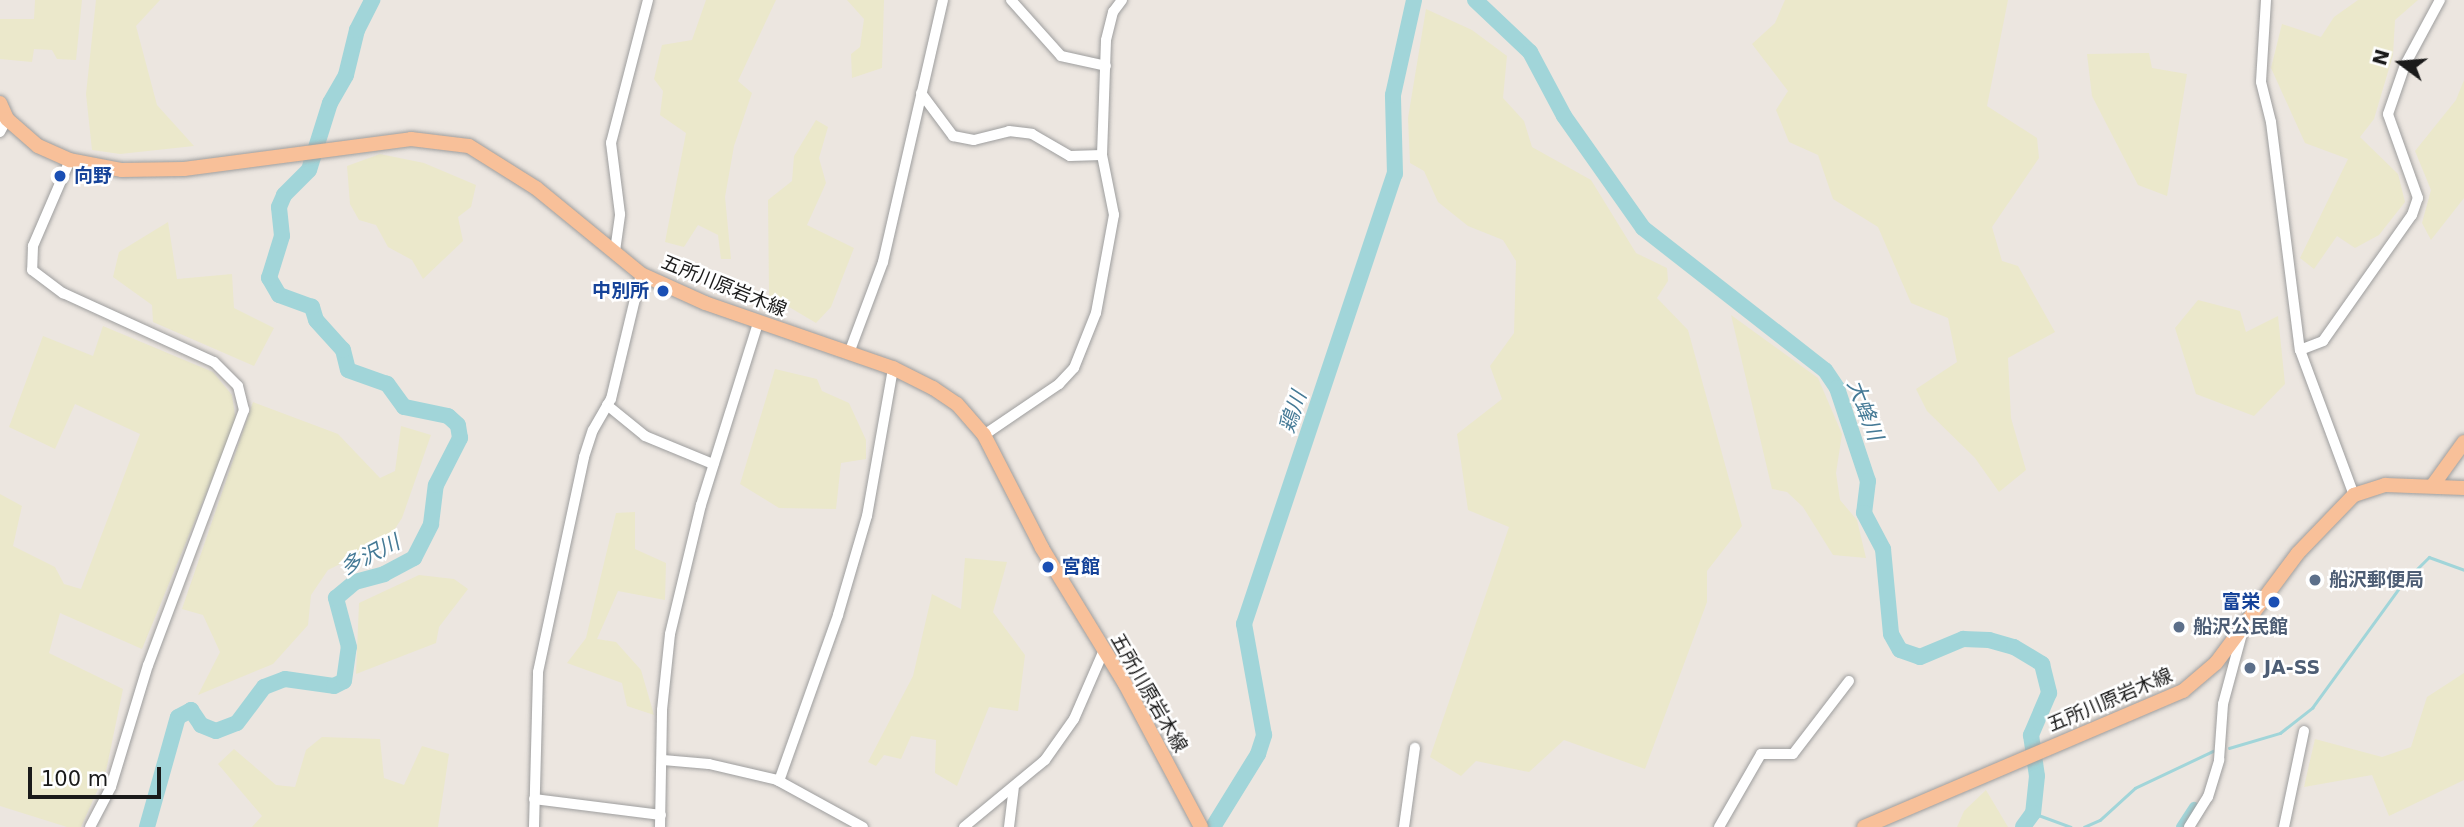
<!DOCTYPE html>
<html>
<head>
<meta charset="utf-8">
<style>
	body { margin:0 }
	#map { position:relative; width:2464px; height:827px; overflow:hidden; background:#ece6e0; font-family:"DejaVu Sans","Noto Sans JP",sans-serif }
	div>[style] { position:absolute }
	.farmland>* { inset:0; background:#ebe8cb }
	.stream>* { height:2.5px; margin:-1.25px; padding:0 1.25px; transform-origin:1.25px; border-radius:1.25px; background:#a1d5d9 }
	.canal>* { height:10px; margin:-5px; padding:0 5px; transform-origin:5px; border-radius:5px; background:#a1d5d9 }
	.river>* { height:16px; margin:-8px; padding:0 8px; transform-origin:8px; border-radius:8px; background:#a1d5d9 }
	.roads { filter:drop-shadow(0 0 2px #9e9e9e) drop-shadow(0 0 2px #9e9e9e) }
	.minor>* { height:10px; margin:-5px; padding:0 5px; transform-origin:5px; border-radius:5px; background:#fff }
	.major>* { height:14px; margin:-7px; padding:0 7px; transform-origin:7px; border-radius:7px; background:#f8c099 }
	.dots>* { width:19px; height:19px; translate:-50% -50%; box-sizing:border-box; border:4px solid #fff; border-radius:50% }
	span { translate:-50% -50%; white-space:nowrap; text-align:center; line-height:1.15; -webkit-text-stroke:5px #fff; paint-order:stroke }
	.transit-label { font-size:19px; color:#164399; font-weight:700 }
	.left { translate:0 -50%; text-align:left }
	.right { translate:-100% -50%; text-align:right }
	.street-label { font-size:19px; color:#1a1a1a }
	.service-label { font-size:19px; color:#4e5e75; font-weight:700 }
	.water-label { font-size:21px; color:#457a96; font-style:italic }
	.north { position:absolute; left:2366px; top:28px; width:70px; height:70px; -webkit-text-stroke:5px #fff; paint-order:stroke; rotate:286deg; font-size:19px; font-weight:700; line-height:28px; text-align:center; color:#1a1a1a }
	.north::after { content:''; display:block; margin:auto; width:24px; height:32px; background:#1a1a1a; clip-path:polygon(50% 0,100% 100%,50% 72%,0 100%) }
	.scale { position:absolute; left:28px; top:767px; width:133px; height:32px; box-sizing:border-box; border:4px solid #1a1a1a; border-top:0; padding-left:9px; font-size:21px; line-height:24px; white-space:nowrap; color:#1a1a1a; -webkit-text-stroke:5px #fff; paint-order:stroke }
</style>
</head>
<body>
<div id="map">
	<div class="farmland">
		<i style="clip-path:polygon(35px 0,82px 0,76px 60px,57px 59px,52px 50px,34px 49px,32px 62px,0 59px,0 19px,34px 19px)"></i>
		<i style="clip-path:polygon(96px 0,160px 0,136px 26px,157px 105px,194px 146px,120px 154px,92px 150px,86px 94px)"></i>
		<i style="clip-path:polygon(706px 0,776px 0,738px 81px,752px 93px,734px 146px,725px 197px,731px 259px,721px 259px,718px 235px,698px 225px,684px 247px,665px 242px,686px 133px,660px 115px,663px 91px,654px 79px,662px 45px,692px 40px)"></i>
		<i style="clip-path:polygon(847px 0,884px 0,882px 68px,852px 78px,851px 54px,860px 47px,864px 19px)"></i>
		<i style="clip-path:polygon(1785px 0,2008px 0,1987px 106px,2037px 138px,2039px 158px,1992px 227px,2002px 261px,2018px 266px,2055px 332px,2008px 358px,2011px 418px,2026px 470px,1999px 492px,1975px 458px,1927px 411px,1916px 389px,1957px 362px,1948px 318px,1911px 303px,1878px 227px,1833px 199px,1818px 155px,1789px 142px,1776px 110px,1788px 91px,1752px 44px,1775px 23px)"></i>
		<i style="clip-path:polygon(2358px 0,2418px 0,2395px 20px,2393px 55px,2374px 119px,2360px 137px,2398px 174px,2405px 202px,2379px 235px,2355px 248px,2337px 236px,2314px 269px,2300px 258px,2348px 159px,2305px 143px,2271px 68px,2282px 24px,2321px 37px,2334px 17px)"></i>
		<i style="clip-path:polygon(1426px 9px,1472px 30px,1507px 56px,1503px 98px,1524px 121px,1532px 147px,1591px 180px,1636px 253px,1667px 268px,1668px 281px,1657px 298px,1688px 330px,1742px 526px,1707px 571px,1707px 602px,1645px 769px,1564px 740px,1529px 772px,1476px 761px,1461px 776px,1430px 757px,1509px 527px,1468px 510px,1457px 434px,1502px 399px,1490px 366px,1514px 333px,1516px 261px,1503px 240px,1468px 226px,1438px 202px,1424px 171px,1410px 163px,1408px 118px)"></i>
		<i style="clip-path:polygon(2149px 53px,2152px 68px,2187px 74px,2167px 196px,2138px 185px,2092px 96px,2087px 54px)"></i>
		<i style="clip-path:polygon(2464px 80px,2464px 198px,2431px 240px,2422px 223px,2431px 190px,2415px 151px,2456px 100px)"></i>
		<i style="clip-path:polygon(816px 120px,828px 127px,819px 158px,826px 183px,807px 225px,854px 248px,831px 307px,816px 323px,769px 295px,768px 200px,792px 181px,794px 156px)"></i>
		<i style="clip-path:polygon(380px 154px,424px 163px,476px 185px,471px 207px,458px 217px,463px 241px,423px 279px,412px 260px,388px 247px,376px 225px,359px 220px,350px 204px,347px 166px)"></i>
		<i style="clip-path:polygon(168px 222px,177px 279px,232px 274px,234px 308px,274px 328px,254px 366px,153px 322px,152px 305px,113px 277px,119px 252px)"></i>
		<i style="clip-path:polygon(2198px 300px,2240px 311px,2246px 332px,2278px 316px,2285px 384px,2254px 416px,2196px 394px,2175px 328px)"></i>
		<i style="clip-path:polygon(1731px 315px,1818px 378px,1842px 434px,1836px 473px,1840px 500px,1857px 520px,1866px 558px,1833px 555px,1803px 507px,1787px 492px,1772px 489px)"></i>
		<i style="clip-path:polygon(103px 326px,213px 372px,232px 395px,236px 421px,142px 649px,60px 613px,49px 653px,123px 689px,106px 771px,81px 827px,67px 827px,0 806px,0 494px,22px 506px,13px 546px,55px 567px,64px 584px,81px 589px,140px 434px,75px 404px,55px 449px,9px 427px,43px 336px,93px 356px)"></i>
		<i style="clip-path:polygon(775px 369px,817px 379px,822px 391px,849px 403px,866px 440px,866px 459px,841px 463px,836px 509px,779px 508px,740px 484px)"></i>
		<i style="clip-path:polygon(253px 402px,338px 434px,380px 478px,395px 471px,401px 426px,431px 435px,402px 518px,387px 541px,328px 570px,311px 595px,308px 625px,273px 664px,198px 695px,220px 652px,203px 615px,182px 609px)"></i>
		<i style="clip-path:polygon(635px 512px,635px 549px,666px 563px,665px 600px,618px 591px,597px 639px,616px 642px,641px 670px,654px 715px,627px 706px,622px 683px,567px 663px,586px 638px,616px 513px)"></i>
		<i style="clip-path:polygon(965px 558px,1007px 562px,993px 612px,1025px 655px,1018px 711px,989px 707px,957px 786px,935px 773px,936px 740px,911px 736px,901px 759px,884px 755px,876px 766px,868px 762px,913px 676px,932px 594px,961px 609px)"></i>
		<i style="clip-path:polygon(419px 575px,454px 579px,468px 589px,439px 627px,436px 643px,356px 674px,359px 603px)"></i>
		<i style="clip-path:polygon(2464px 673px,2464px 780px,2389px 816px,2372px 775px,2304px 787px,2315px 739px,2382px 757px,2411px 747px,2427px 697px)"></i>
		<i style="clip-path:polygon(322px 737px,380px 739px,384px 778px,404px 785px,422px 746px,449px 754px,438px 827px,252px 827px,262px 816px,218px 764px,234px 749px,276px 785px,295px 787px,306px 750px)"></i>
		<i style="clip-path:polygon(1986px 790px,2008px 827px,1957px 827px,1964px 811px)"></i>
	</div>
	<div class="stream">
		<i style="left:2229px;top:748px;width:53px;rotate:-16.4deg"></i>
		<i style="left:2280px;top:733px;width:41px;rotate:-38deg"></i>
		<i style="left:2312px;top:708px;width:153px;rotate:-54deg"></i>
		<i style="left:2402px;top:584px;width:38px;rotate:-45deg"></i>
		<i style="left:2429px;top:557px;width:37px;rotate:20deg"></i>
		<i style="left:2033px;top:813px;width:40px;rotate:20.2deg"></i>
		<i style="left:2084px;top:827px;width:17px;rotate:-24deg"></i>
		<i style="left:2100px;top:820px;width:47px;rotate:-42.4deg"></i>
		<i style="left:2135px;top:788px;width:86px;rotate:-25.4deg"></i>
	</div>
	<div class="canal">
		<i style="left:2181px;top:827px;width:24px;rotate:-57deg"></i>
	</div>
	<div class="river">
		<i style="left:1475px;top:0;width:76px;rotate:43.4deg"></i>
		<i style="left:1530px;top:52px;width:72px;rotate:62deg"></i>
		<i style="left:1564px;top:116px;width:137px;rotate:54.8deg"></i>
		<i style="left:1643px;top:228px;width:231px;rotate:38deg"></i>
		<i style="left:1825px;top:370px;width:22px;rotate:56deg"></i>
		<i style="left:1837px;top:388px;width:98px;rotate:71.6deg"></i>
		<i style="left:1868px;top:481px;width:32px;rotate:97deg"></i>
		<i style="left:1864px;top:513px;width:41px;rotate:62.2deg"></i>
		<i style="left:1883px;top:549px;width:85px;rotate:84.6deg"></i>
		<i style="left:1891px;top:634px;width:18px;rotate:61deg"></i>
		<i style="left:1900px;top:650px;width:21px;rotate:19deg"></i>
		<i style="left:1920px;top:657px;width:47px;rotate:-22.7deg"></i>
		<i style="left:1963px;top:639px;width:26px;rotate:2deg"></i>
		<i style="left:1989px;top:640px;width:26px;rotate:16deg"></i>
		<i style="left:2014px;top:647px;width:33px;rotate:31deg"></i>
		<i style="left:2042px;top:664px;width:30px;rotate:76deg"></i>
		<i style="left:2049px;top:693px;width:46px;rotate:113.2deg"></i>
		<i style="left:2031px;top:735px;width:41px;rotate:81.7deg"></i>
		<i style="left:2037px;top:776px;width:37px;rotate:96deg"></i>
		<i style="left:2033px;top:813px;width:17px;rotate:126deg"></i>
		<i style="left:147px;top:827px;width:114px;rotate:-74.3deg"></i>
		<i style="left:178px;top:717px;width:15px;rotate:-28deg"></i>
		<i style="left:191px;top:710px;width:18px;rotate:56deg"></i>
		<i style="left:201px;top:725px;width:16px;rotate:22deg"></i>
		<i style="left:216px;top:731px;width:22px;rotate:-21deg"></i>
		<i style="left:237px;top:723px;width:45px;rotate:-53.1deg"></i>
		<i style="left:264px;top:687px;width:22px;rotate:-21deg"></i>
		<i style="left:285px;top:679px;width:49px;rotate:8.1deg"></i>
		<i style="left:334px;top:686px;width:11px;rotate:-27deg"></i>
		<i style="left:344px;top:681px;width:34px;rotate:-82deg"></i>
		<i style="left:349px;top:647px;width:51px;rotate:-104.9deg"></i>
		<i style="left:336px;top:598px;width:25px;rotate:-40deg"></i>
		<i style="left:355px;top:582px;width:30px;rotate:-15deg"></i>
		<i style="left:384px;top:574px;width:34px;rotate:-28deg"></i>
		<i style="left:414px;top:558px;width:38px;rotate:-63deg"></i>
		<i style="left:431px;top:524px;width:39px;rotate:-83deg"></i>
		<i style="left:436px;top:485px;width:53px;rotate:-62.9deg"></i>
		<i style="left:460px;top:438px;width:13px;rotate:-99deg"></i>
		<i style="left:458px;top:425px;width:13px;rotate:-138deg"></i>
		<i style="left:448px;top:416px;width:45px;rotate:-168.4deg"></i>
		<i style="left:404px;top:407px;width:29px;rotate:-126deg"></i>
		<i style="left:387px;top:384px;width:41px;rotate:-160.3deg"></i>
		<i style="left:348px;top:370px;width:21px;rotate:-104deg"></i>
		<i style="left:343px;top:350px;width:40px;rotate:-132deg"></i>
		<i style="left:316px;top:320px;width:14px;rotate:-107deg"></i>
		<i style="left:312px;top:307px;width:35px;rotate:-160deg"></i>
		<i style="left:279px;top:295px;width:20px;rotate:-120deg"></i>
		<i style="left:269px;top:278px;width:44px;rotate:-72.8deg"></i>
		<i style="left:282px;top:236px;width:29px;rotate:-96deg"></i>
		<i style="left:279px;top:207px;width:13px;rotate:-67deg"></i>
		<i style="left:284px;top:195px;width:35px;rotate:-45deg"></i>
		<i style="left:309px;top:170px;width:70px;rotate:-72.6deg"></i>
		<i style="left:330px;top:103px;width:32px;rotate:-60deg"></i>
		<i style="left:346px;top:75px;width:46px;rotate:-76.3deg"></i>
		<i style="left:357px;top:30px;width:34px;rotate:-63deg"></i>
		<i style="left:1213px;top:827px;width:86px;rotate:-58.3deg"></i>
		<i style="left:1258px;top:754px;width:20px;rotate:-72deg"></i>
		<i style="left:1264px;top:735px;width:113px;rotate:-100.2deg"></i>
		<i style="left:1244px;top:624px;width:475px;rotate:-71.5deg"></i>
		<i style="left:1395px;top:174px;width:79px;rotate:-91.5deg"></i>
		<i style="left:1393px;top:95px;width:97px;rotate:-77.5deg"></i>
	</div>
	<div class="roads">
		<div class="minor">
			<i style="left:1011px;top:0;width:75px;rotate:48.2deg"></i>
			<i style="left:1061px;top:56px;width:46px;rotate:12.5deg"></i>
			<i style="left:2266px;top:0;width:82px;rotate:93.5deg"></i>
			<i style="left:2261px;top:82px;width:41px;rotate:76deg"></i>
			<i style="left:2271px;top:122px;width:230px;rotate:82.8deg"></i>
			<i style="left:2300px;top:350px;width:155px;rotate:69.6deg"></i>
			<i style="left:921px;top:93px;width:54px;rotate:53.3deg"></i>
			<i style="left:953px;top:136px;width:21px;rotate:11deg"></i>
			<i style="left:974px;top:140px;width:36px;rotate:-14deg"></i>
			<i style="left:1009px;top:131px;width:23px;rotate:7deg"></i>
			<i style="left:1032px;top:134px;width:44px;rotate:30.1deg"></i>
			<i style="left:1070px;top:156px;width:32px;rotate:-2deg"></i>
			<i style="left:0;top:132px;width:15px;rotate:-62deg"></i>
			<i style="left:70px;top:160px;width:94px;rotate:113.3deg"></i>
			<i style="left:33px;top:246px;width:24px;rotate:92deg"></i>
			<i style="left:32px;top:270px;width:39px;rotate:37deg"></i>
			<i style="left:63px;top:293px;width:166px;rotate:24.6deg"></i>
			<i style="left:214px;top:362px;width:34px;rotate:45deg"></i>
			<i style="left:238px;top:386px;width:25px;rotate:76deg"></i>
			<i style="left:244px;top:410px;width:272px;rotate:110.6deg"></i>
			<i style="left:148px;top:665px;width:127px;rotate:106.9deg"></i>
			<i style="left:111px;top:787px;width:45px;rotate:117.7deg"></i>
			<i style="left:615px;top:251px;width:37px;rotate:-82deg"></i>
			<i style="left:620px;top:214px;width:72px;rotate:-97.2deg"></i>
			<i style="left:611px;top:143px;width:148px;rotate:-75.5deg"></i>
			<i style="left:2300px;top:350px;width:25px;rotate:-21deg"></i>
			<i style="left:2323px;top:341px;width:154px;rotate:-54.8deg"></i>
			<i style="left:2412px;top:215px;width:18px;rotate:-71deg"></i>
			<i style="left:2418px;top:198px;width:89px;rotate:-109.7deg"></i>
			<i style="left:2388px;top:114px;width:52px;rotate:-70.9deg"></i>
			<i style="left:2405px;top:65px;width:74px;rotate:-61.7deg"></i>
			<i style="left:849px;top:353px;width:97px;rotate:-69.5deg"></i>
			<i style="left:883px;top:262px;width:269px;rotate:-77.1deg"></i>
			<i style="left:607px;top:405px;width:49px;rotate:39.2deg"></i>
			<i style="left:645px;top:436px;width:74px;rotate:22.4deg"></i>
			<i style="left:984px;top:435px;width:91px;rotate:-34.2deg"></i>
			<i style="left:1059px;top:384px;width:22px;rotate:-47deg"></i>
			<i style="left:1074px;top:368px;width:59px;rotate:-68.2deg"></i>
			<i style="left:1096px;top:313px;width:100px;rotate:-79.6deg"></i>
			<i style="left:1114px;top:215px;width:61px;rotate:-101.3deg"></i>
			<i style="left:1102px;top:155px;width:115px;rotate:-88deg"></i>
			<i style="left:1106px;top:40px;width:29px;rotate:-76deg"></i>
			<i style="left:1113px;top:12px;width:15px;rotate:-53deg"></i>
			<i style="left:663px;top:760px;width:46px;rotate:5deg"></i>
			<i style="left:709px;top:764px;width:70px;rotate:13.2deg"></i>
			<i style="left:777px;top:780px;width:98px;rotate:28.7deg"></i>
			<i style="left:779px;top:781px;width:176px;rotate:-70.4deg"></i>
			<i style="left:838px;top:615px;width:103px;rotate:-73.7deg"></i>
			<i style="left:867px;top:516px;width:150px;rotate:-80deg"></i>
			<i style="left:534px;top:799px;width:128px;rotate:7.2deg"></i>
			<i style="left:534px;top:827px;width:155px;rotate:-88.5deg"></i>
			<i style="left:538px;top:672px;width:220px;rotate:-77.9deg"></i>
			<i style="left:584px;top:457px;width:28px;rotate:-72deg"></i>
			<i style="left:593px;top:430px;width:36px;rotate:-60deg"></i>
			<i style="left:611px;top:399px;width:129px;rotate:-76.5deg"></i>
			<i style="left:660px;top:827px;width:117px;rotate:-89deg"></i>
			<i style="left:662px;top:710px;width:76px;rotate:-84deg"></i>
			<i style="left:670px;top:634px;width:133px;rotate:-76.5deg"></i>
			<i style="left:701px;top:505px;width:191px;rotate:-72.6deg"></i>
			<i style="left:964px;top:827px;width:105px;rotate:-39.6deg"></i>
			<i style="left:1045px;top:760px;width:50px;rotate:-54.7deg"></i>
			<i style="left:1074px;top:719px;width:75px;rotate:-66.5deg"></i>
			<i style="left:1009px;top:827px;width:39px;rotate:-83deg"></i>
			<i style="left:1404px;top:827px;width:80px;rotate:-82.1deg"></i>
			<i style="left:1719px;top:827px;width:84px;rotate:-60.1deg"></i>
			<i style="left:1761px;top:754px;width:32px"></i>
			<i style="left:1793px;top:754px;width:92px;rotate:-52.5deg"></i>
			<i style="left:2189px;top:827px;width:36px;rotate:-58deg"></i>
			<i style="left:2208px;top:797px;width:39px;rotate:-73deg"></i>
			<i style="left:2219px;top:760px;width:56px;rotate:-85.9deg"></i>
			<i style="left:2223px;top:704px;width:77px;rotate:-74.9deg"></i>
			<i style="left:2284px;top:827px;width:98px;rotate:-78.2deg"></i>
		</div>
		<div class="major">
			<i style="left:0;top:103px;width:17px;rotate:66deg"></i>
			<i style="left:7px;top:119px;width:41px;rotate:41.1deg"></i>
			<i style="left:38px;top:146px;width:35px;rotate:24deg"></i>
			<i style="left:70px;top:160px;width:53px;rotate:10.9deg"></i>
			<i style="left:122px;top:170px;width:62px;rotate:-0.9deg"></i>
			<i style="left:184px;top:169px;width:229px;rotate:-7.5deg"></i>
			<i style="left:411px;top:139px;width:58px;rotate:6.9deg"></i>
			<i style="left:469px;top:146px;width:79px;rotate:32.1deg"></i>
			<i style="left:536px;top:188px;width:136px;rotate:39.3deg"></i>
			<i style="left:641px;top:274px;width:70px;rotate:24.4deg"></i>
			<i style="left:705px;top:303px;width:199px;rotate:19.1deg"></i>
			<i style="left:893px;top:368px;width:45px;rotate:26.6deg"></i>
			<i style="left:933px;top:388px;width:29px;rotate:34deg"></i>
			<i style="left:957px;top:404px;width:41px;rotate:48.9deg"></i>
			<i style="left:984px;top:435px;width:127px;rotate:62.8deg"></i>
			<i style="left:1042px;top:548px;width:159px;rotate:58.6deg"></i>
			<i style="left:1125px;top:684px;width:162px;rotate:62deg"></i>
			<i style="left:2433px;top:485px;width:53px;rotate:-54.2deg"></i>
			<i style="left:1864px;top:827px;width:347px;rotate:-23.1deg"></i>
			<i style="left:2183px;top:691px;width:43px;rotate:-40.3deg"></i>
			<i style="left:2216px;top:663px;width:137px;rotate:-53.3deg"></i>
			<i style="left:2298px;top:553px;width:81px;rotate:-46deg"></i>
			<i style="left:2354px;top:495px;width:33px;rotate:-18deg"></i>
			<i style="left:2385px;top:485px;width:79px;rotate:2.2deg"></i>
		</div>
	</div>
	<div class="dots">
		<i style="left:60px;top:176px;background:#1a4fb4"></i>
		<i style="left:663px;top:291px;background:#1a4fb4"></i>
		<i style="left:1048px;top:567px;background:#1a4fb4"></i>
		<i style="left:2315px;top:580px;background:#5c6f8a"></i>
		<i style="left:2274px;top:602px;background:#1a4fb4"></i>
		<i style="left:2179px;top:627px;background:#5c6f8a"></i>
		<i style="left:2250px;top:668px;background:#5c6f8a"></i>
	</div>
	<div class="transit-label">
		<span class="left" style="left:74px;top:176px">向野</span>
		<span class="right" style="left:649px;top:291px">中別所</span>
		<span class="left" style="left:1062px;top:567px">宮館</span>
		<span class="right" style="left:2260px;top:602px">富栄</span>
	</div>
	<div class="street-label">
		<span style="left:724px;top:286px;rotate:22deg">五所川原岩木線</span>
		<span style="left:1149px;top:693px;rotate:60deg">五所川原岩木線</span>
		<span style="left:2110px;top:700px;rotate:-23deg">五所川原岩木線</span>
	</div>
	<div class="service-label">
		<span class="left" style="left:2329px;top:580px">船沢郵便局</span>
		<span class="left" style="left:2193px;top:627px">船沢公民館</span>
		<span class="left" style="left:2264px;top:668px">JA-SS</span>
	</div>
	<div class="water-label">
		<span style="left:1865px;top:410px;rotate:69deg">大蜂川</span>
		<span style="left:1293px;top:412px;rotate:-71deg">鶏川</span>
		<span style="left:370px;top:555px;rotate:-27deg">多沢川</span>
	</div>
	<div class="north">N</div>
	<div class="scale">100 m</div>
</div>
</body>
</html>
